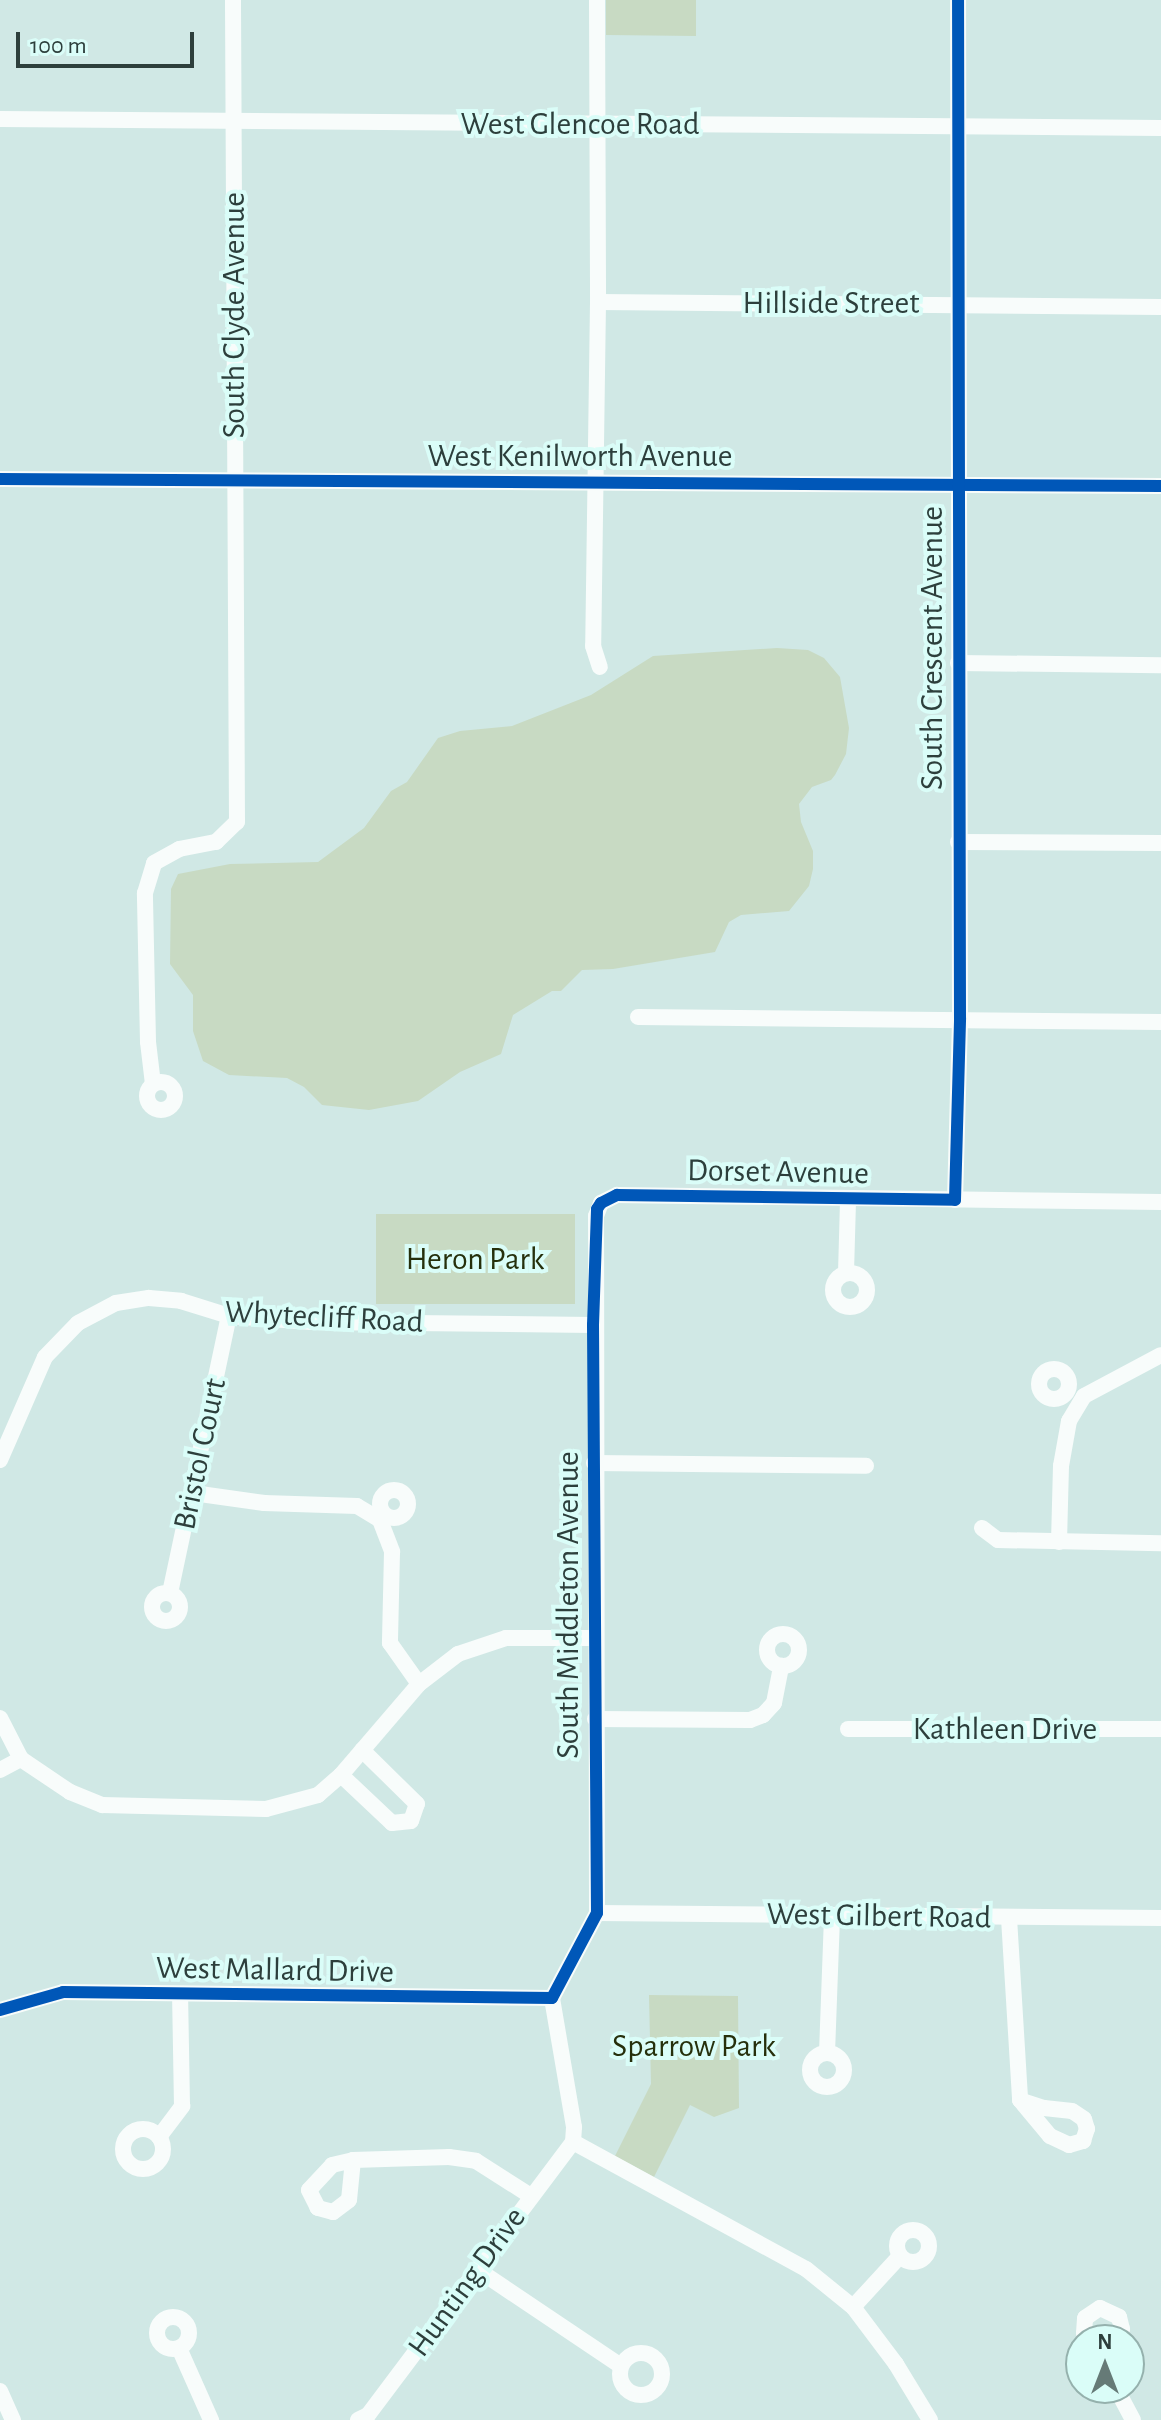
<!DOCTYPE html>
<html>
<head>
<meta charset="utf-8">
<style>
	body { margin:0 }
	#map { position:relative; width:1161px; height:2420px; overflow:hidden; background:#d0e8e5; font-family:"Alegreya Sans",sans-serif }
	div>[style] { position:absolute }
	.green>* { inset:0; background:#c8dac3 }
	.minor>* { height:16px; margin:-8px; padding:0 8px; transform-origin:8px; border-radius:8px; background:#f8fcfb }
	.minor>.ring { margin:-8px; padding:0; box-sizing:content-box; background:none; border:16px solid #f8fcfb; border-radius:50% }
	.cycleway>* { height:12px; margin:-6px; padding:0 6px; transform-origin:6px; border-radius:6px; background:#0057b8 }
	span { translate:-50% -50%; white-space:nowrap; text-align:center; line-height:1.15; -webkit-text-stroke:8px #dafdf8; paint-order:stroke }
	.street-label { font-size:32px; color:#2d3f3c }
	.park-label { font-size:32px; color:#26300c }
	.north { position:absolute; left:1065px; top:2324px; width:80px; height:80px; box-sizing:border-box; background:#dafdf8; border:2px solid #95b1ad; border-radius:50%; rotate:0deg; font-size:22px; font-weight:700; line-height:32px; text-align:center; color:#2d3f3c }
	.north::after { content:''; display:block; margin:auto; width:28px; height:36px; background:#667a77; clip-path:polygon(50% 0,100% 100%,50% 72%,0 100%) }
	.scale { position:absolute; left:16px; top:32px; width:178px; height:36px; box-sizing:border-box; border:4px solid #2d3f3c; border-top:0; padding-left:10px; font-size:24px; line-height:28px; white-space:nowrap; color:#2d3f3c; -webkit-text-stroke:6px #dafdf8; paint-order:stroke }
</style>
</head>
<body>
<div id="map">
	<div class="green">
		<i style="clip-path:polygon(606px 0,696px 0,696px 36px,606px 35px)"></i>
		<i style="clip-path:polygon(777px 648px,808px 650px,824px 658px,840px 677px,849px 728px,846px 754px,835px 775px,831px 780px,812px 787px,799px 804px,801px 822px,813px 851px,813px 869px,809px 886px,789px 911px,741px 915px,729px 922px,715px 952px,613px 969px,582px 970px,561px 991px,552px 991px,513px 1015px,501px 1054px,460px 1072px,418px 1101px,369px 1110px,322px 1105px,304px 1087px,287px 1078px,229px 1075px,203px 1061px,193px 1031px,193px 995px,170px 964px,171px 889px,178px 874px,230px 864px,318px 862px,364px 828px,391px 791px,407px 782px,438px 738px,460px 731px,512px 726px,591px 695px,653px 656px)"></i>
		<i style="clip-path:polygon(376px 1214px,575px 1214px,575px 1304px,376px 1304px)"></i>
		<i style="clip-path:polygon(649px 1995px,738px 1996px,739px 2108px,714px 2117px,690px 2105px,654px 2177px,615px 2156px,651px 2084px)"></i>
	</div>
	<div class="minor">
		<i style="left:597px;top:0;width:302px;rotate:89.8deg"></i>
		<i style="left:598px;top:302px;width:344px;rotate:90.8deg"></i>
		<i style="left:593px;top:646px;width:22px;rotate:72deg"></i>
		<i style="left:0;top:119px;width:1161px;rotate:0.44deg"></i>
		<i style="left:598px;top:302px;width:563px;rotate:0.51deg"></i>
		<i style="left:0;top:479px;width:1161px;rotate:0.35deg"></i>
		<i style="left:958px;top:663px;width:203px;rotate:0.6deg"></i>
		<i style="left:958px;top:842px;width:203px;rotate:0.3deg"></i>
		<i style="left:638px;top:1017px;width:523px;rotate:0.55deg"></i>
		<i class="ring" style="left:147px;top:1082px;width:12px;height:12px"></i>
		<i style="left:153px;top:1084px;width:42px;rotate:-96.8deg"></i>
		<i style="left:148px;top:1042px;width:149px;rotate:-91.2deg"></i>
		<i style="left:145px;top:893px;width:31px;rotate:-73deg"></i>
		<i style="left:154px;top:863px;width:29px;rotate:-29deg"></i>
		<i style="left:179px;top:849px;width:38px;rotate:-11deg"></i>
		<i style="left:216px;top:842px;width:29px;rotate:-44deg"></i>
		<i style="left:237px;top:822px;width:822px;rotate:-90.28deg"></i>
		<i style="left:955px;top:1200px;width:182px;rotate:-88.4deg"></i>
		<i style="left:960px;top:1018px;width:1018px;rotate:-90.11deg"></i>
		<i style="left:846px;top:1273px;width:73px;rotate:-88.4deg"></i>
		<i class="ring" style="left:833px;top:1273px;width:18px;height:18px"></i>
		<i class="ring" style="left:1039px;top:1369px;width:14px;height:14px"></i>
		<i style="left:0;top:1460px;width:112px;rotate:-66.4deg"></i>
		<i style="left:45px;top:1357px;width:47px;rotate:-45.9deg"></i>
		<i style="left:78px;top:1323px;width:43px;rotate:-27.8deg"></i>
		<i style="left:116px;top:1303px;width:33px;rotate:-9deg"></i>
		<i style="left:149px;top:1298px;width:32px;rotate:5deg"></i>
		<i style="left:181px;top:1301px;width:50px;rotate:17.4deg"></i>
		<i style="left:229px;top:1316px;width:82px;rotate:4.2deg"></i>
		<i style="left:311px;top:1322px;width:282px;rotate:0.6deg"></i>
		<i style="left:594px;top:1463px;width:272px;rotate:0.6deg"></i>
		<i class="ring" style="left:380px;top:1490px;width:12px;height:12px"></i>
		<i style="left:193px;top:1493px;width:72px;rotate:8deg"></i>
		<i style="left:264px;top:1503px;width:93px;rotate:1.8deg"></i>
		<i style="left:357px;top:1506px;width:27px;rotate:31deg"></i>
		<i style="left:380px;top:1520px;width:34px;rotate:69deg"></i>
		<i style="left:392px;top:1552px;width:91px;rotate:91.3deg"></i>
		<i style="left:390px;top:1643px;width:50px;rotate:54.7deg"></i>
		<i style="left:982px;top:1528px;width:20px;rotate:37deg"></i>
		<i style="left:998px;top:1540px;width:163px;rotate:1.1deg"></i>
		<i style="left:1059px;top:1542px;width:76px;rotate:-88.5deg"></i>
		<i style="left:1061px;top:1466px;width:46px;rotate:-79.9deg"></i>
		<i style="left:1069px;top:1421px;width:29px;rotate:-59deg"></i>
		<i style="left:1084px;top:1396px;width:87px;rotate:-28deg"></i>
		<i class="ring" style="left:152px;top:1593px;width:12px;height:12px"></i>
		<i style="left:170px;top:1593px;width:283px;rotate:-78deg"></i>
		<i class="ring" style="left:767px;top:1634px;width:16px;height:16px"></i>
		<i style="left:0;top:1718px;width:46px;rotate:62.9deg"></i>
		<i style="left:21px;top:1759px;width:59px;rotate:34deg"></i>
		<i style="left:70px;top:1792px;width:35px;rotate:22deg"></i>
		<i style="left:102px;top:1805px;width:164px;rotate:1.4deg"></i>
		<i style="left:266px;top:1809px;width:54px;rotate:-15.1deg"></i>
		<i style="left:318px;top:1795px;width:30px;rotate:-41deg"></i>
		<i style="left:341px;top:1775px;width:120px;rotate:-49.4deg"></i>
		<i style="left:419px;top:1684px;width:49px;rotate:-37.6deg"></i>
		<i style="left:458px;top:1654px;width:51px;rotate:-18.4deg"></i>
		<i style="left:506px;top:1638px;width:88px"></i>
		<i style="left:595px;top:1719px;width:155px;rotate:0.4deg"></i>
		<i style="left:750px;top:1720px;width:14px;rotate:-21deg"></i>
		<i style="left:763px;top:1715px;width:16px;rotate:-47deg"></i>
		<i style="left:774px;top:1703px;width:38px;rotate:-79deg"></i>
		<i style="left:848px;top:1729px;width:313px"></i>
		<i style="left:0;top:1770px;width:24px;rotate:-28deg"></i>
		<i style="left:341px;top:1775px;width:70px;rotate:43.3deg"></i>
		<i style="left:392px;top:1823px;width:19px;rotate:-6deg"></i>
		<i style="left:411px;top:1821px;width:18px;rotate:-71deg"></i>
		<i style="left:417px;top:1804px;width:77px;rotate:-135.5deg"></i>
		<i style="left:597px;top:1913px;width:564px;rotate:0.51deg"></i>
		<i style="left:1009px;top:1918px;width:182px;rotate:86.5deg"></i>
		<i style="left:1020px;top:2100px;width:47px;rotate:50.2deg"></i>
		<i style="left:1050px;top:2136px;width:21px;rotate:25deg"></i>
		<i style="left:1069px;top:2145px;width:15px;rotate:-16deg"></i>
		<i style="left:1083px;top:2141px;width:13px;rotate:-72deg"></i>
		<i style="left:1087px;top:2129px;width:10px;rotate:-107deg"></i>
		<i style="left:1084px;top:2119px;width:14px;rotate:-146deg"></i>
		<i style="left:1072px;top:2111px;width:28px;rotate:-174deg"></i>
		<i style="left:1044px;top:2108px;width:25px;rotate:-162deg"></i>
		<i style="left:0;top:2010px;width:66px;rotate:-15.9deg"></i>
		<i style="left:63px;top:1992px;width:489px;rotate:0.7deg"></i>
		<i style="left:827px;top:2053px;width:137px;rotate:-87.9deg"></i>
		<i class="ring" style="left:810px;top:2053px;width:18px;height:18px"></i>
		<i class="ring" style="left:123px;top:2129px;width:24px;height:24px"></i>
		<i style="left:159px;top:2137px;width:39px;rotate:-53deg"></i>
		<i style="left:182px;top:2106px;width:110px;rotate:-91deg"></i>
		<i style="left:353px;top:2160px;width:40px;rotate:95.7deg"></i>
		<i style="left:349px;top:2200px;width:20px;rotate:143deg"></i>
		<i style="left:333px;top:2212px;width:16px;rotate:-165deg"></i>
		<i style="left:318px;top:2208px;width:20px;rotate:-117deg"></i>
		<i style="left:309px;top:2190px;width:34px;rotate:-47deg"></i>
		<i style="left:332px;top:2165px;width:22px;rotate:-13deg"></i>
		<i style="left:353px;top:2160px;width:96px;rotate:-1.8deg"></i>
		<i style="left:449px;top:2157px;width:27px;rotate:8deg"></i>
		<i style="left:476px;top:2161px;width:65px;rotate:32.5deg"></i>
		<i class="ring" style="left:897px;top:2230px;width:16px;height:16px"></i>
		<i style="left:478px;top:2270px;width:172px;rotate:33.9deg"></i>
		<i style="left:853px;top:2307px;width:69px;rotate:-47.3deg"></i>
		<i class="ring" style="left:157px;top:2317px;width:16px;height:16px"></i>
		<i style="left:1088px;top:2340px;width:8px;rotate:-120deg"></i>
		<i style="left:1084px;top:2333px;width:15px;rotate:-86deg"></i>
		<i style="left:1085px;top:2318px;width:18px;rotate:-34deg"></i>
		<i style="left:1100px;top:2308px;width:21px;rotate:25deg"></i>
		<i style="left:1119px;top:2317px;width:12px;rotate:76deg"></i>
		<i style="left:1122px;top:2329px;width:12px;rotate:110deg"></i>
		<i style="left:179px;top:2348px;width:79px;rotate:66deg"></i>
		<i class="ring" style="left:620px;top:2353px;width:26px;height:26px"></i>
		<i style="left:1116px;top:2388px;width:36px;rotate:62deg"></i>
		<i style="left:0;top:2391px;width:32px;rotate:66deg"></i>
		<i style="left:358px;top:2420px;width:11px;rotate:-27deg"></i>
		<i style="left:368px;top:2415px;width:341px;rotate:-53.1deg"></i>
		<i style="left:930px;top:2420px;width:66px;rotate:-121.3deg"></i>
		<i style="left:896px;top:2364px;width:71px;rotate:-127deg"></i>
		<i style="left:853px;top:2307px;width:60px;rotate:-141deg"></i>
		<i style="left:806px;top:2269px;width:265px;rotate:-151.4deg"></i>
		<i style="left:573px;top:2142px;width:15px;rotate:-86deg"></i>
		<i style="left:574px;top:2127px;width:131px;rotate:-99.7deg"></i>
		<i style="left:552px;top:1998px;width:96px;rotate:-62.1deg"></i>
		<i style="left:597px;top:1913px;width:697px;rotate:-90.08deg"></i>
		<i style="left:596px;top:1216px;width:14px;rotate:-69deg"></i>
		<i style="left:601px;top:1203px;width:18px;rotate:-27deg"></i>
		<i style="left:617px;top:1195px;width:544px;rotate:0.74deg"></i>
	</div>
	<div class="cycleway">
		<i style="left:0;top:479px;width:1161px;rotate:0.35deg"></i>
		<i style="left:0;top:2010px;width:66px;rotate:-15.9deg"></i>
		<i style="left:63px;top:1992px;width:489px;rotate:0.7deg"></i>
		<i style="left:552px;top:1998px;width:96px;rotate:-62.1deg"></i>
		<i style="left:597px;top:1913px;width:588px;rotate:-90.39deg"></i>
		<i style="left:593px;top:1325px;width:116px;rotate:-88deg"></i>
		<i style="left:597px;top:1209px;width:7px;rotate:-56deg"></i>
		<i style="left:601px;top:1203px;width:18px;rotate:-27deg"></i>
		<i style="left:617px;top:1195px;width:338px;rotate:0.8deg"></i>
		<i style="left:955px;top:1200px;width:182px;rotate:-88.4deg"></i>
		<i style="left:960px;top:1018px;width:1018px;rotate:-90.11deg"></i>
	</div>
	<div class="street-label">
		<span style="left:580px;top:124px">West Glencoe Road</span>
		<span style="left:831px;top:303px">Hillside Street</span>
		<span style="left:234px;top:315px;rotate:-90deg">South Clyde Avenue</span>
		<span style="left:580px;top:456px">West Kenilworth Avenue</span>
		<span style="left:932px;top:648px;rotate:-90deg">South Crescent Avenue</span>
		<span style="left:778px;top:1172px;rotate:1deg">Dorset Avenue</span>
		<span style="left:324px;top:1317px;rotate:3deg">Whytecliff Road</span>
		<span style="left:200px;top:1454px;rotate:-78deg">Bristol Court</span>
		<span style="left:568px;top:1605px;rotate:-90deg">South Middleton Avenue</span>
		<span style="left:1005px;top:1729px">Kathleen Drive</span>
		<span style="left:879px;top:1916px;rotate:1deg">West Gilbert Road</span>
		<span style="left:275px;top:1970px;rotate:1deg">West Mallard Drive</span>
		<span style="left:467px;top:2282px;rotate:-54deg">Hunting Drive</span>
	</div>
	<div class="park-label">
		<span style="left:475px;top:1259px">Heron Park</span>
		<span style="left:694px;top:2046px">Sparrow Park</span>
	</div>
	<div class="north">N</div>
	<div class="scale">100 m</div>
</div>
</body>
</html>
